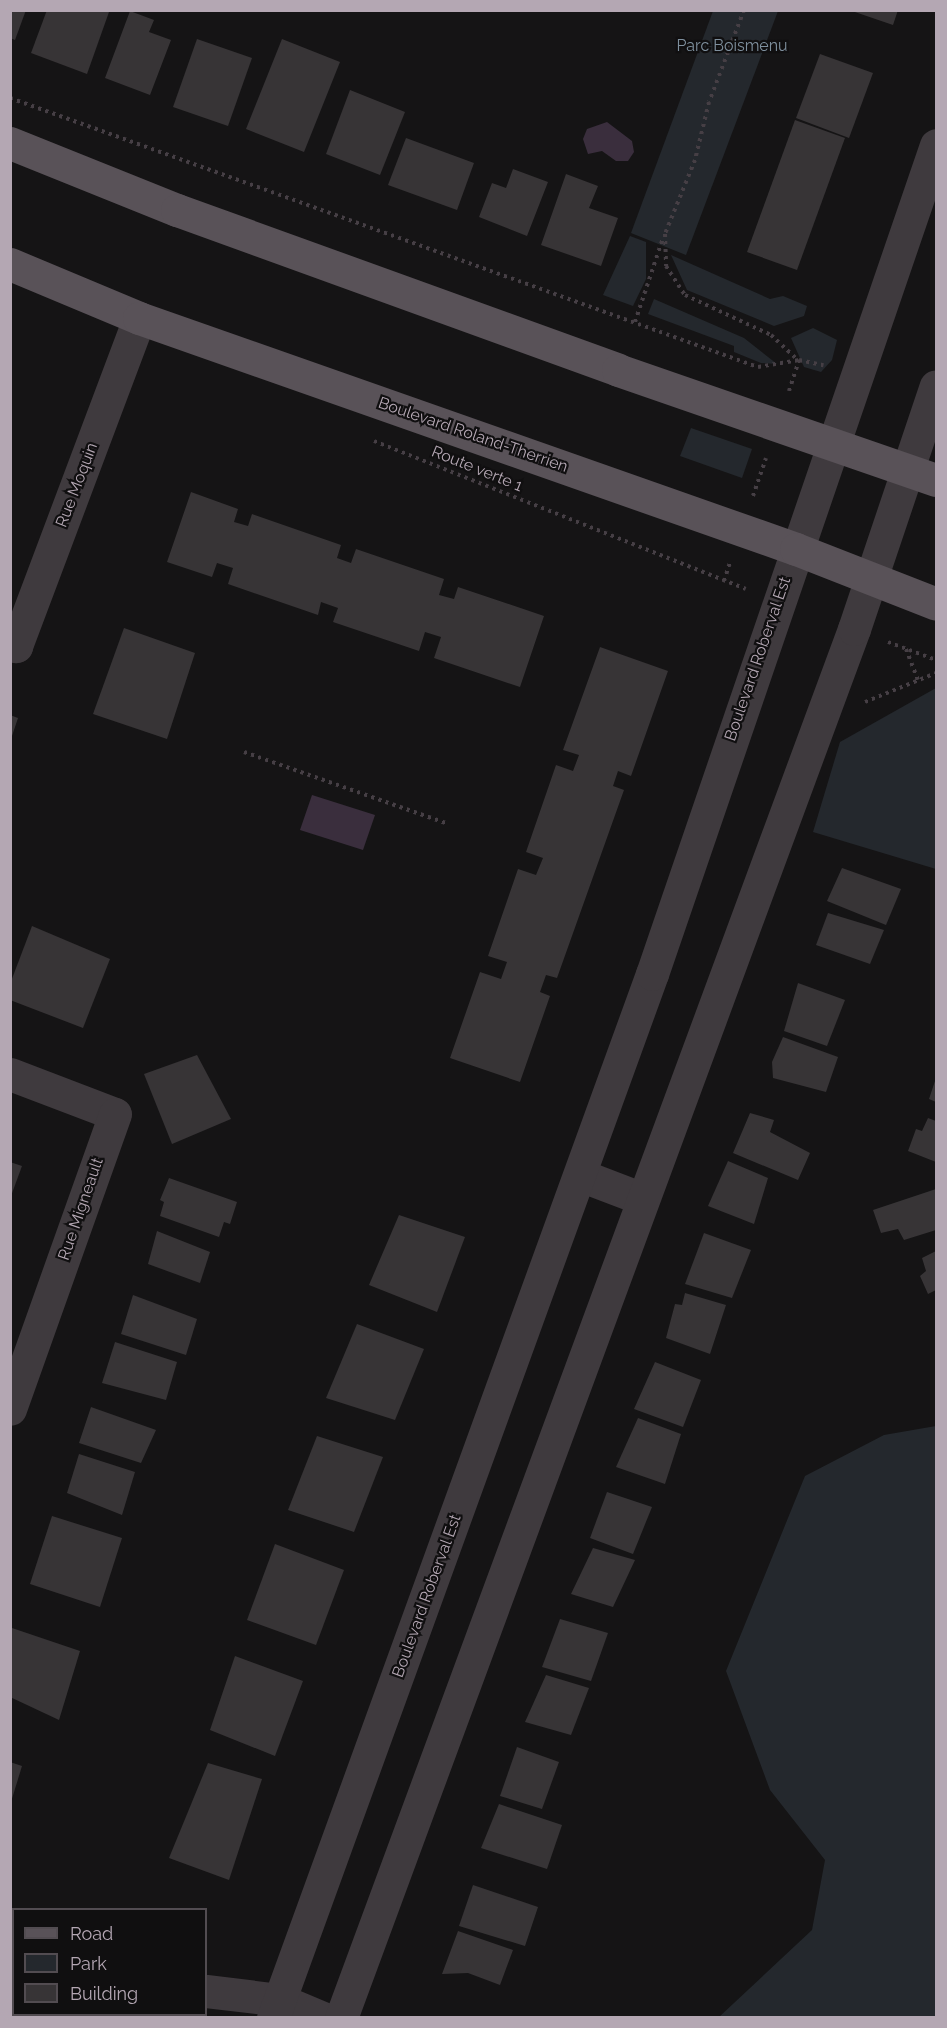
<!DOCTYPE html>
<html>
<head>
<meta charset="utf-8">
<style>
	body { margin:0 }
	#map { position:relative; width:947px; height:2028px; overflow:hidden; background:#151415; font-family:Raleway,sans-serif }
	div>[style] { position:absolute }
	.green>* { inset:0; background:#24282d }
	.water>* { inset:0; background:#3a2e3d }
	.building>* { inset:0; background:#373436 }
	.path>* { height:4px; margin-top:-2px; transform-origin:0; background:repeating-linear-gradient(90deg,#463f45 0 3px,transparent 0 7.5px) }
	.minor>* { height:33px; margin:-16.5px; padding:0 16.5px; transform-origin:16.5px; border-radius:16.5px; background:#3f3a3e }
	.major>* { height:33px; margin:-16.5px; padding:0 16.5px; transform-origin:16.5px; border-radius:16.5px; background:#595258 }
	span { translate:-50% -50%; white-space:nowrap; text-align:center; line-height:1.15; -webkit-text-stroke:4.5px #100f10; paint-order:stroke }
	.park-label { font-size:16px; color:#7f909e }
	.street-label { font-size:16px; color:#b4a7b3 }
	.frame { position:absolute; inset:0; border:12px solid #b4a7b3; pointer-events:none }
	.legend { position:absolute; left:12px; top:1908px; width:195px; height:108px; box-sizing:border-box; background:#100f10; border:2px solid #524c51; margin:0; padding:8px 10px; list-style:none; font-size:18px; color:#b4a7b3 }
	.legend li { display:flex; align-items:center; gap:12px; height:30px }
	.legend b { width:30px; border:2px solid #524c51 }
</style>
</head>
<body>
<div id="map">
	<div class="green">
		<i style="clip-path:polygon(713px 11px,778px 11px,686px 255px,631px 233px)"></i>
		<i style="clip-path:polygon(630px 236px,646px 242px,646px 279px,633px 306px,603px 295px)"></i>
		<i style="clip-path:polygon(671px 255px,770px 299px,783px 296px,807px 306px,804px 316px,774px 326px,687px 290px)"></i>
		<i style="clip-path:polygon(654px 299px,744px 338px,777px 364px,761px 363px,734px 352px,734px 346px,648px 314px)"></i>
		<i style="clip-path:polygon(813px 328px,837px 340px,832px 360px,821px 372px,804px 367px,791px 338px)"></i>
		<i style="clip-path:polygon(691px 428px,752px 449px,742px 478px,680px 456px)"></i>
		<i style="clip-path:polygon(936px 688px,936px 869px,813px 832px,840px 742px)"></i>
		<i style="clip-path:polygon(936px 1426px,936px 2017px,719px 2017px,812px 1930px,825px 1860px,770px 1790px,726px 1671px,805px 1476px,884px 1435px)"></i>
	</div>
	<div class="water">
		<i style="clip-path:polygon(607px 122px,632px 141px,634px 152px,628px 161px,616px 161px,602px 151px,588px 154px,583px 139px,587px 129px)"></i>
		<i style="clip-path:polygon(312px 795px,375px 815px,363px 850px,300px 830px)"></i>
	</div>
	<div class="building">
		<i style="clip-path:polygon(10px 10px,26px 10px,15px 40px,10px 38px)"></i>
		<i style="clip-path:polygon(47px 10px,109px 12px,87px 74px,31px 53px)"></i>
		<i style="clip-path:polygon(849px 10px,898px 10px,893px 25px)"></i>
		<i style="clip-path:polygon(130px 11px,154px 20px,149px 32px,171px 40px,150px 95px,105px 78px)"></i>
		<i style="clip-path:polygon(197px 39px,252px 58px,228px 126px,173px 107px)"></i>
		<i style="clip-path:polygon(282px 39px,340px 62px,304px 152px,246px 129px)"></i>
		<i style="clip-path:polygon(820px 54px,873px 73px,849px 138px,796px 118px)"></i>
		<i style="clip-path:polygon(350px 90px,405px 112px,380px 175px,326px 154px)"></i>
		<i style="clip-path:polygon(795px 120px,845px 138px,797px 270px,747px 252px)"></i>
		<i style="clip-path:polygon(406px 138px,474px 163px,457px 210px,388px 185px)"></i>
		<i style="clip-path:polygon(513px 169px,548px 182px,527px 236px,479px 217px,492px 183px,506px 188px)"></i>
		<i style="clip-path:polygon(566px 174px,598px 186px,589px 208px,618px 218px,601px 266px,541px 245px)"></i>
		<i style="clip-path:polygon(191px 492px,238px 509px,234px 522px,248px 526px,252px 514px,341px 545px,337px 558px,351px 563px,356px 549px,444px 579px,439px 595px,454px 599px,458px 587px,544px 616px,520px 687px,434px 658px,441px 637px,425px 632px,419px 651px,333px 622px,338px 608px,321px 602px,318px 615px,228px 584px,233px 568px,217px 563px,212px 577px,167px 562px)"></i>
		<i style="clip-path:polygon(124px 628px,195px 653px,167px 739px,93px 714px)"></i>
		<i style="clip-path:polygon(600px 647px,668px 671px,631px 776px,618px 771px,613px 786px,624px 790px,557px 978px,546px 975px,540px 992px,550px 996px,520px 1082px,450px 1058px,480px 972px,501px 979px,507px 962px,488px 956px,518px 869px,536px 875px,543px 858px,526px 852px,556px 765px,573px 771px,579px 755px,563px 750px)"></i>
		<i style="clip-path:polygon(10px 715px,18px 718px,11px 739px,10px 739px)"></i>
		<i style="clip-path:polygon(842px 868px,901px 889px,886px 925px,827px 901px)"></i>
		<i style="clip-path:polygon(828px 913px,884px 930px,870px 964px,816px 945px)"></i>
		<i style="clip-path:polygon(32px 926px,110px 959px,83px 1028px,10px 1000px,10px 984px)"></i>
		<i style="clip-path:polygon(798px 983px,845px 1000px,827px 1046px,784px 1031px)"></i>
		<i style="clip-path:polygon(783px 1037px,838px 1057px,826px 1092px,773px 1078px,772px 1062px)"></i>
		<i style="clip-path:polygon(197px 1055px,231px 1119px,172px 1144px,144px 1074px)"></i>
		<i style="clip-path:polygon(936px 1078px,936px 1102px,929px 1099px)"></i>
		<i style="clip-path:polygon(750px 1113px,774px 1120px,770px 1132px,810px 1153px,798px 1180px,733px 1153px)"></i>
		<i style="clip-path:polygon(928px 1118px,936px 1121px,936px 1162px,908px 1151px,916px 1129px,922px 1131px)"></i>
		<i style="clip-path:polygon(728px 1161px,768px 1178px,754px 1224px,708px 1206px)"></i>
		<i style="clip-path:polygon(10px 1162px,22px 1166px,11px 1196px,10px 1196px)"></i>
		<i style="clip-path:polygon(169px 1178px,237px 1202px,230px 1224px,224px 1222px,219px 1237px,160px 1216px,164px 1202px,160px 1200px)"></i>
		<i style="clip-path:polygon(936px 1189px,936px 1230px,904px 1240px,898px 1229px,881px 1233px,873px 1210px)"></i>
		<i style="clip-path:polygon(399px 1215px,465px 1237px,437px 1312px,369px 1285px)"></i>
		<i style="clip-path:polygon(157px 1231px,210px 1252px,200px 1283px,148px 1264px)"></i>
		<i style="clip-path:polygon(704px 1233px,751px 1250px,732px 1298px,685px 1284px)"></i>
		<i style="clip-path:polygon(936px 1251px,936px 1290px,928px 1294px,920px 1276px,926px 1271px,922px 1258px)"></i>
		<i style="clip-path:polygon(685px 1293px,726px 1305px,710px 1354px,666px 1338px,675px 1304px,682px 1305px)"></i>
		<i style="clip-path:polygon(133px 1295px,197px 1319px,186px 1355px,121px 1334px)"></i>
		<i style="clip-path:polygon(357px 1324px,424px 1349px,395px 1420px,326px 1398px)"></i>
		<i style="clip-path:polygon(115px 1342px,177px 1362px,166px 1400px,102px 1383px)"></i>
		<i style="clip-path:polygon(655px 1362px,701px 1380px,683px 1427px,634px 1409px)"></i>
		<i style="clip-path:polygon(91px 1407px,156px 1430px,141px 1463px,79px 1443px)"></i>
		<i style="clip-path:polygon(638px 1418px,681px 1434px,665px 1484px,616px 1467px)"></i>
		<i style="clip-path:polygon(317px 1436px,383px 1457px,354px 1532px,288px 1510px)"></i>
		<i style="clip-path:polygon(79px 1454px,135px 1472px,122px 1515px,67px 1493px)"></i>
		<i style="clip-path:polygon(607px 1492px,652px 1507px,633px 1554px,590px 1538px)"></i>
		<i style="clip-path:polygon(52px 1516px,122px 1538px,100px 1607px,30px 1584px)"></i>
		<i style="clip-path:polygon(275px 1544px,344px 1570px,316px 1645px,247px 1620px)"></i>
		<i style="clip-path:polygon(593px 1548px,635px 1560px,613px 1607px,571px 1594px)"></i>
		<i style="clip-path:polygon(560px 1619px,608px 1633px,591px 1681px,542px 1667px)"></i>
		<i style="clip-path:polygon(12px 1628px,80px 1651px,59px 1720px,10px 1697px)"></i>
		<i style="clip-path:polygon(235px 1656px,303px 1681px,275px 1756px,210px 1730px)"></i>
		<i style="clip-path:polygon(546px 1675px,589px 1688px,571px 1735px,525px 1722px)"></i>
		<i style="clip-path:polygon(517px 1747px,559px 1762px,542px 1809px,500px 1796px)"></i>
		<i style="clip-path:polygon(10px 1762px,22px 1766px,11px 1802px,10px 1802px)"></i>
		<i style="clip-path:polygon(208px 1763px,262px 1779px,229px 1880px,169px 1858px)"></i>
		<i style="clip-path:polygon(499px 1804px,562px 1825px,547px 1869px,481px 1848px)"></i>
		<i style="clip-path:polygon(473px 1885px,538px 1907px,525px 1946px,459px 1926px)"></i>
		<i style="clip-path:polygon(458px 1931px,513px 1950px,500px 1985px,468px 1973px,442px 1974px)"></i>
	</div>
	<div class="path">
		<i style="left:744px;top:10px;width:98px;rotate:110.8deg"></i>
		<i style="left:709px;top:102px;width:60px;rotate:103.6deg"></i>
		<i style="left:695px;top:160px;width:80px;rotate:112.1deg"></i>
		<i style="left:665px;top:234px;width:32px;rotate:88deg"></i>
		<i style="left:666px;top:266px;width:35px;rotate:57deg"></i>
		<i style="left:685px;top:295px;width:95px;rotate:24.9deg"></i>
		<i style="left:771px;top:335px;width:37px;rotate:43deg"></i>
		<i style="left:10px;top:98px;width:795px;rotate:19.78deg"></i>
		<i style="left:758px;top:367px;width:42px;rotate:-9.7deg"></i>
		<i style="left:799px;top:360px;width:25px;rotate:12deg"></i>
		<i style="left:635px;top:322px;width:89px;rotate:-71.6deg"></i>
		<i style="left:789px;top:391px;width:33px;rotate:-72deg"></i>
		<i style="left:374px;top:441px;width:400px;rotate:21.7deg"></i>
		<i style="left:753px;top:496px;width:40px;rotate:-71.1deg"></i>
		<i style="left:724px;top:581px;width:19px;rotate:-72deg"></i>
		<i style="left:888px;top:642px;width:51px;rotate:20.6deg"></i>
		<i style="left:906px;top:649px;width:33px;rotate:69deg"></i>
		<i style="left:865px;top:702px;width:77px;rotate:-22.2deg"></i>
		<i style="left:244px;top:752px;width:216px;rotate:19.4deg"></i>
	</div>
	<div class="minor">
		<i style="left:10px;top:643px;width:7px;rotate:27deg"></i>
		<i style="left:16px;top:646px;width:350px;rotate:-69.4deg"></i>
		<i style="left:10px;top:1074px;width:112px;rotate:20.9deg"></i>
		<i style="left:115px;top:1114px;width:313px;rotate:109.6deg"></i>
		<i style="left:580px;top:1175px;width:67px;rotate:20.9deg"></i>
		<i style="left:10px;top:1969px;width:4px"></i>
		<i style="left:206px;top:1991px;width:75px;rotate:6.9deg"></i>
		<i style="left:280px;top:2000px;width:47px;rotate:22.7deg"></i>
		<i style="left:10px;top:1994px;width:4px;rotate:14deg"></i>
		<i style="left:44px;top:2014px;width:6px;rotate:45deg"></i>
		<i style="left:273px;top:2018px;width:1111px;rotate:-70.05deg"></i>
		<i style="left:652px;top:974px;width:876px;rotate:-71.09deg"></i>
		<i style="left:341px;top:2018px;width:1481px;rotate:-69.73deg"></i>
		<i style="left:854px;top:629px;width:256px;rotate:-71.4deg"></i>
	</div>
	<div class="major">
		<i style="left:10px;top:143px;width:180px;rotate:21.9deg"></i>
		<i style="left:177px;top:210px;width:469px;rotate:19.9deg"></i>
		<i style="left:618px;top:370px;width:336px;rotate:19.1deg"></i>
		<i style="left:10px;top:264px;width:140px;rotate:22.7deg"></i>
		<i style="left:139px;top:318px;width:696px;rotate:19.37deg"></i>
		<i style="left:796px;top:549px;width:150px;rotate:21.4deg"></i>
	</div>
	<div class="park-label">
		<span style="left:732px;top:46px">Parc Boismenu</span>
	</div>
	<div class="street-label">
		<span style="left:473px;top:435px;rotate:19deg">Boulevard Roland-Therrien</span>
		<span style="left:477px;top:469px;rotate:22deg">Route verte 1</span>
		<span style="left:77px;top:485px;rotate:-69deg">Rue Moquin</span>
		<span style="left:758px;top:659px;rotate:-71deg">Boulevard Roberval Est</span>
		<span style="left:81px;top:1209px;rotate:-71deg">Rue Migneault</span>
		<span style="left:427px;top:1596px;rotate:-70deg">Boulevard Roberval Est</span>
	</div>
	<div class="frame"></div>
	<ul class="legend">
	<li><b style="height:8px;background:#595258"></b>Road</li>
	<li><b style="height:16px;background:#24282d"></b>Park</li>
	<li><b style="height:16px;background:#373436"></b>Building</li>
	</ul>
</div>
</body>
</html>
